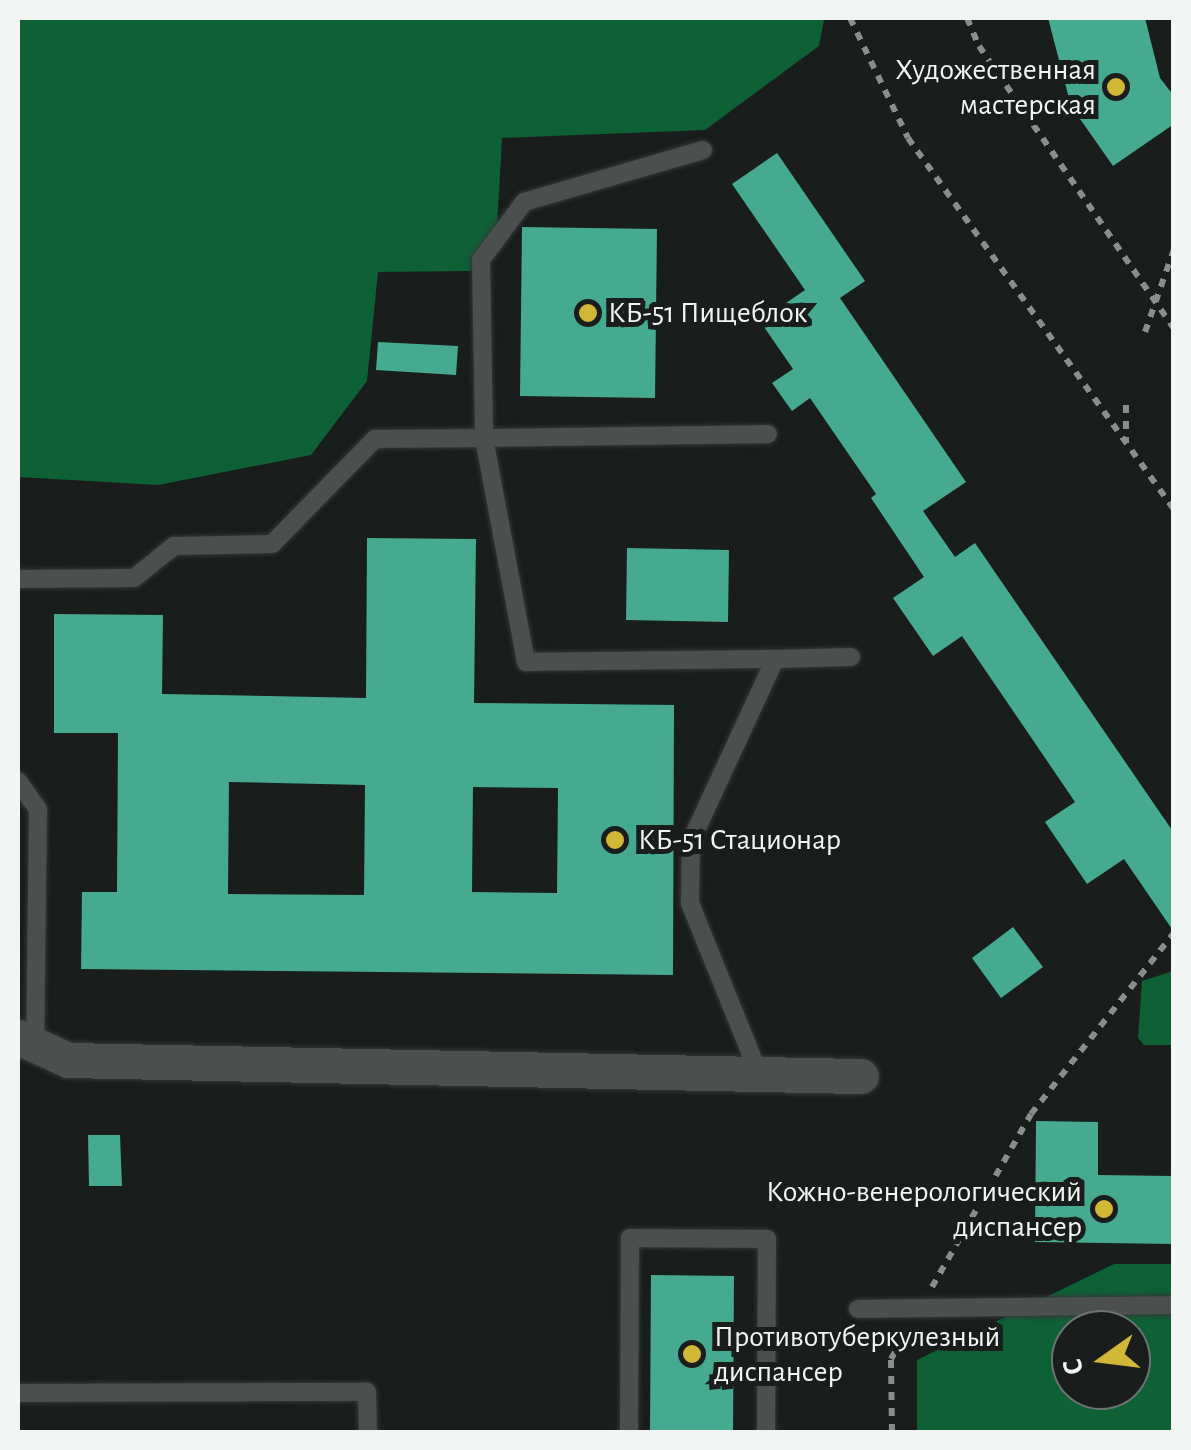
<!DOCTYPE html>
<html>
<head>
<meta charset="utf-8">
<style>
	body { margin:0 }
	#map { position:relative; width:1191px; height:1450px; overflow:hidden; background:#191d1c; font-family:"Alegreya Sans",sans-serif }
	div>[style] { position:absolute }
	.forest>* { inset:0; background:#0e6035 }
	.building>* { inset:0; background:#46aa90 }
	.path>* { height:6px; margin-top:-3px; transform-origin:0; background:repeating-linear-gradient(90deg,#8a8d8c 0 8px,transparent 0 16px) }
	.roads { filter:drop-shadow(0 0 2px #353737) drop-shadow(0 0 2px #353737) }
	.lane>* { height:18px; margin:-9px; padding:0 9px; transform-origin:9px; border-radius:9px; background:#4b4f4e }
	.street>* { height:35px; margin:-17.5px; padding:0 17.5px; transform-origin:17.5px; border-radius:17.5px; background:#4b4f4e }
	.dots>* { width:28px; height:28px; translate:-50% -50%; box-sizing:border-box; border:5px solid #191d1c; border-radius:50% }
	span { translate:-50% -50%; white-space:nowrap; text-align:center; line-height:1.15; -webkit-text-stroke:10px #191d1c; paint-order:stroke }
	.poi-label { font-size:30px; color:#f3f5f5 }
	.right { translate:-100% -50%; text-align:right }
	.left { translate:0 -50%; text-align:left }
	.frame { position:absolute; inset:0; border:20px solid #f3f5f5; pointer-events:none }
	.north { position:absolute; left:1051px; top:1310px; width:100px; height:100px; box-sizing:border-box; background:#191d1c; border:2px solid #707373; border-radius:50%; rotate:256deg; font-size:28px; font-weight:700; line-height:40px; text-align:center; color:#f3f5f5 }
	.north::after { content:''; display:block; margin:auto; width:35px; height:45px; background:#d1b736; clip-path:polygon(50% 0,100% 100%,50% 72%,0 100%) }
</style>
</head>
<body>
<div id="map">
	<div class="forest">
		<i style="clip-path:polygon(18px 18px,824px 18px,824px 20px,819px 46px,705px 130px,502px 138px,496px 245px,470px 271px,378px 272px,367px 381px,311px 455px,158px 485px,18px 477px)"></i>
		<i style="clip-path:polygon(1173px 971px,1173px 1045px,1144px 1045px,1138px 1038px,1142px 981px)"></i>
		<i style="clip-path:polygon(evenodd,1114px 1264px,1173px 1264px,1173px 1432px,917px 1432px,917px 1360px,1114px 1264px,1071px 1330px,1131px 1330px,1131px 1390px,1071px 1390px,1071px 1330px)"></i>
	</div>
	<div class="building">
		<i style="clip-path:polygon(1048px 18px,1145px 18px,1160px 78px,1174px 96px,1174px 124px,1113px 166px,1071px 106px)"></i>
		<i style="clip-path:polygon(777px 153px,865px 281px,840px 298px,966px 482px,923px 511px,955px 557px,975px 543px,1174px 833px,1174px 932px,1124px 859px,1087px 884px,1045px 822px,1075px 802px,962px 636px,933px 656px,893px 598px,924px 577px,871px 498px,876px 494px,810px 398px,792px 411px,772px 383px,793px 369px,760px 321px,805px 290px,732px 184px)"></i>
		<i style="clip-path:polygon(522px 227px,657px 229px,655px 398px,520px 396px)"></i>
		<i style="clip-path:polygon(378px 342px,458px 346px,456px 375px,376px 370px)"></i>
		<i style="clip-path:polygon(evenodd,367px 538px,476px 539px,474px 703px,674px 705px,673px 975px,81px 969px,82px 892px,117px 892px,118px 733px,54px 733px,54px 614px,163px 615px,162px 694px,366px 698px,367px 538px,229px 782px,365px 785px,364px 895px,228px 894px,229px 782px,367px 538px,473px 787px,558px 788px,557px 893px,472px 892px,473px 787px)"></i>
		<i style="clip-path:polygon(627px 548px,729px 550px,728px 622px,626px 620px)"></i>
		<i style="clip-path:polygon(1013px 927px,1043px 967px,1001px 998px,972px 958px)"></i>
		<i style="clip-path:polygon(1036px 1121px,1098px 1122px,1098px 1175px,1174px 1176px,1174px 1244px,1035px 1242px)"></i>
		<i style="clip-path:polygon(88px 1135px,120px 1135px,122px 1186px,89px 1186px)"></i>
		<i style="clip-path:polygon(651px 1275px,734px 1276px,733px 1432px,650px 1432px)"></i>
	</div>
	<div class="path">
		<i style="left:850px;top:18px;width:133px;rotate:64.2deg"></i>
		<i style="left:908px;top:138px;width:457px;rotate:54.4deg"></i>
		<i style="left:967px;top:18px;width:30px;rotate:67deg"></i>
		<i style="left:979px;top:46px;width:344px;rotate:55.4deg"></i>
		<i style="left:1145px;top:332px;width:88px;rotate:-70.7deg"></i>
		<i style="left:1126px;top:405px;width:38px;rotate:90deg"></i>
		<i style="left:932px;top:1287px;width:199px;rotate:-60.2deg"></i>
		<i style="left:1031px;top:1114px;width:231px;rotate:-51.7deg"></i>
		<i style="left:892px;top:1432px;width:73px;rotate:-90.8deg"></i>
		<i style="left:891px;top:1359px;width:30px;rotate:-60deg"></i>
	</div>
	<div class="roads">
		<div class="lane">
			<i style="left:703px;top:150px;width:186px;rotate:163.8deg"></i>
			<i style="left:524px;top:202px;width:72px;rotate:126.6deg"></i>
			<i style="left:481px;top:260px;width:178px;rotate:89deg"></i>
			<i style="left:484px;top:438px;width:284px;rotate:-0.8deg"></i>
			<i style="left:18px;top:579px;width:116px;rotate:-0.5deg"></i>
			<i style="left:134px;top:578px;width:51px;rotate:-38.7deg"></i>
			<i style="left:174px;top:546px;width:98px;rotate:-1.2deg"></i>
			<i style="left:272px;top:544px;width:147px;rotate:-45.6deg"></i>
			<i style="left:375px;top:439px;width:109px;rotate:-0.5deg"></i>
			<i style="left:484px;top:438px;width:228px;rotate:79.4deg"></i>
			<i style="left:526px;top:662px;width:249px;rotate:-0.7deg"></i>
			<i style="left:18px;top:781px;width:35px;rotate:55deg"></i>
			<i style="left:38px;top:810px;width:235px;rotate:90.7deg"></i>
			<i style="left:759px;top:1074px;width:184px;rotate:-112deg"></i>
			<i style="left:690px;top:903px;width:62px;rotate:-89.1deg"></i>
			<i style="left:691px;top:841px;width:200px;rotate:-65.2deg"></i>
			<i style="left:775px;top:659px;width:76px;rotate:-1.5deg"></i>
			<i style="left:858px;top:1309px;width:316px;rotate:-0.7deg"></i>
			<i style="left:18px;top:1393px;width:349px;rotate:-0.2deg"></i>
			<i style="left:367px;top:1392px;width:40px;rotate:88.6deg"></i>
			<i style="left:629px;top:1432px;width:194px;rotate:-89.7deg"></i>
			<i style="left:630px;top:1238px;width:137px;rotate:0.4deg"></i>
			<i style="left:767px;top:1239px;width:193px;rotate:90.3deg"></i>
		</div>
		<div class="street">
			<i style="left:18px;top:1037px;width:55px;rotate:24.7deg"></i>
			<i style="left:68px;top:1060px;width:793px;rotate:1.16deg"></i>
		</div>
	</div>
	<div class="dots">
		<i style="left:1116px;top:87px;background:#d1b736"></i>
		<i style="left:588px;top:313px;background:#d1b736"></i>
		<i style="left:615px;top:840px;background:#d1b736"></i>
		<i style="left:1104px;top:1209px;background:#d1b736"></i>
		<i style="left:692px;top:1354px;background:#d1b736"></i>
	</div>
	<div class="poi-label">
		<span class="right" style="left:1096px;top:87px">Художественная<br>мастерская</span>
		<span class="left" style="left:608px;top:313px">КБ-51 Пищеблок</span>
		<span class="left" style="left:638px;top:840px">КБ-51 Стационар</span>
		<span class="right" style="left:1082px;top:1209px">Кожно-венерологический<br>диспансер</span>
		<span class="left" style="left:714px;top:1354px">Противотуберкулезный<br>диспансер</span>
	</div>
	<div class="frame"></div>
	<div class="north">С</div>
</div>
</body>
</html>
